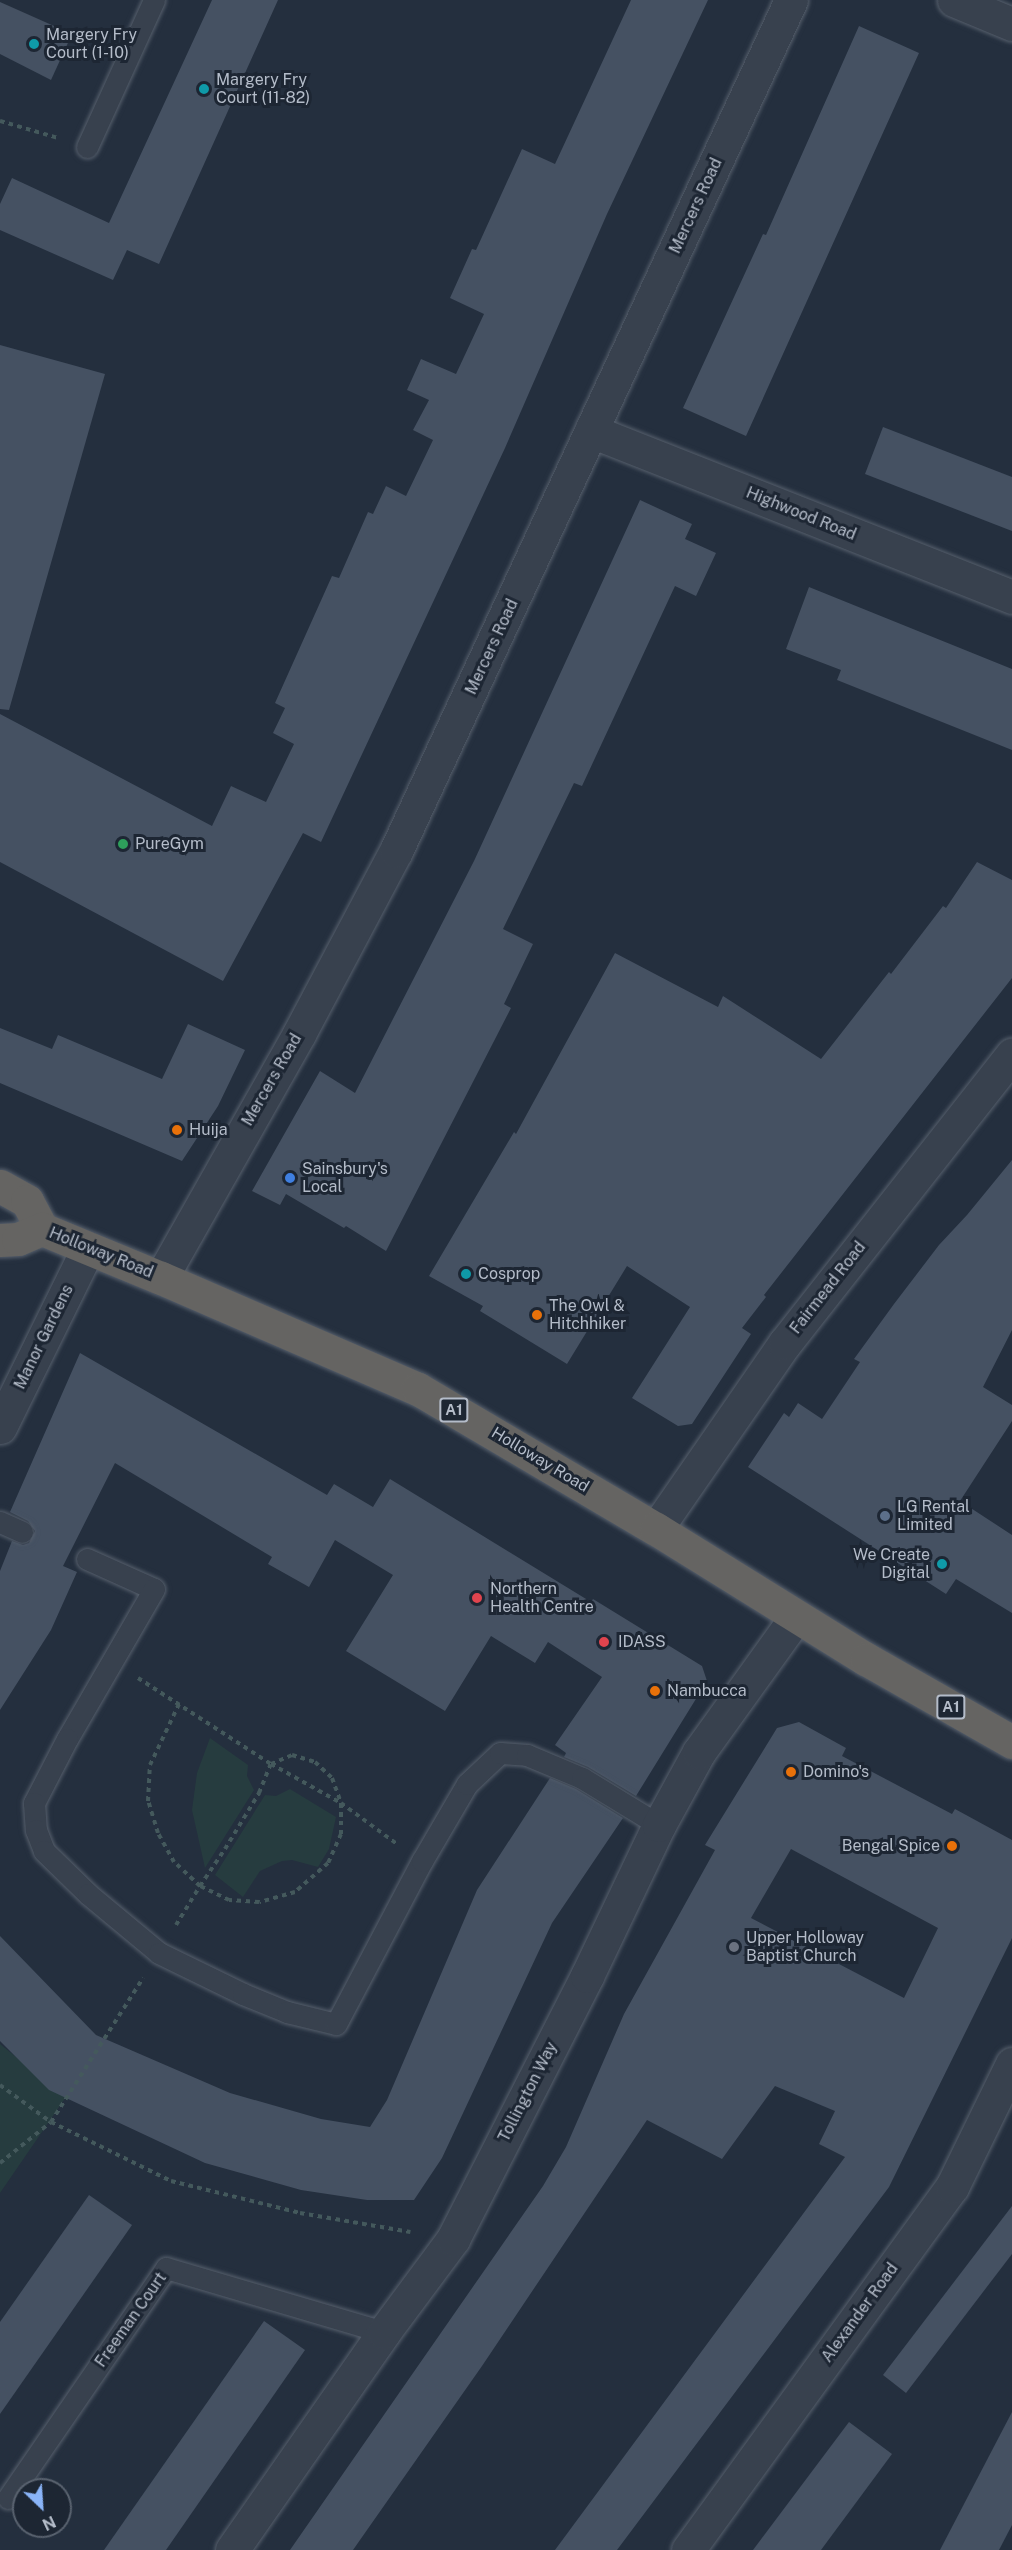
<!DOCTYPE html>
<html>
<head>
<meta charset="utf-8">
<style>
	body { margin:0 }
	#map { position:relative; width:1012px; height:2550px; overflow:hidden; background:#242f3e; font-family:"Public Sans",sans-serif }
	div>[style] { position:absolute }
	.green>* { inset:0; background:#263c3f }
	.building>* { inset:0; background:#455162 }
	.path>* { height:4px; margin-top:-2px; transform-origin:0; background:repeating-linear-gradient(90deg,#44595c 0 4.5px,transparent 0 9px) }
	.roads { filter:drop-shadow(0 0 2px #565f6c) drop-shadow(0 0 2px #565f6c) }
	.service>* { height:21px; margin:-10.5px; padding:0 10.5px; transform-origin:10.5px; border-radius:10.5px; background:#38414e }
	.minor>* { height:33px; margin:-16.5px; padding:0 16.5px; transform-origin:16.5px; border-radius:16.5px; background:#38414e }
	.tertiary>* { height:33px; margin:-16.5px; padding:0 16.5px; transform-origin:16.5px; border-radius:16.5px; background:#38414e }
	.trunk>* { height:33px; margin:-16.5px; padding:0 16.5px; transform-origin:16.5px; border-radius:16.5px; background:#656462 }
	.dots>* { width:16px; height:16px; translate:-50% -50%; box-sizing:border-box; border:3px solid #1d2633; border-radius:50% }
	span { translate:-50% -50%; white-space:nowrap; text-align:center; line-height:1.15; -webkit-text-stroke:6px #1d2633; paint-order:stroke }
	.shield-label span { padding:2px 4px; background:#1d2633; border:2px solid; border-radius:4px; -webkit-text-stroke-width:0 }
	.shield-label { font-size:15px; color:#b4bcc9; font-weight:700 }
	.poi-label { font-size:16px; color:#b4bcc9 }
	.left { translate:0 -50%; text-align:left }
	.right { translate:-100% -50%; text-align:right }
	.street-label { font-size:16px; color:#b4bcc9 }
	.north { position:absolute; left:12px; top:2478px; width:60px; height:60px; box-sizing:border-box; background:#1d2633; border:2px solid #59626f; border-radius:50%; rotate:155deg; font-size:16px; font-weight:700; line-height:24px; text-align:center; color:#b4bcc9 }
	.north::after { content:''; display:block; margin:auto; width:21px; height:27px; background:#8ab4f8; clip-path:polygon(50% 0,100% 100%,50% 72%,0 100%) }
</style>
</head>
<body>
<div id="map">
	<div class="green">
		<i style="clip-path:polygon(210px 1738px,248px 1765px,247px 1776px,254px 1790px,205px 1868px,192px 1810px,197px 1773px)"></i>
		<i style="clip-path:polygon(290px 1789px,336px 1817px,329px 1849px,318px 1867px,292px 1860px,282px 1861px,260px 1871px,243px 1897px,215px 1875px,265px 1795px,276px 1796px)"></i>
		<i style="clip-path:polygon(0 2044px,66px 2097px,0 2193px)"></i>
	</div>
	<div class="building">
		<i style="clip-path:polygon(212px 0,278px 0,159px 264px,127px 250px,113px 280px,0 230px,0 204px,12px 178px,109px 223px)"></i>
		<i style="clip-path:polygon(631px 0,708px 0,607px 214px,505px 448px,321px 842px,303px 833px,223px 981px,0 862px,0 714px,212px 826px,231px 786px,266px 802px,294px 744px,273px 733px,285px 708px,275px 703px,332px 576px,339px 578px,368px 512px,373px 514px,386px 486px,406px 496px,433px 440px,413px 430px,429px 400px,407px 390px,421px 359px,456px 374px,484px 314px,450px 298px,472px 249px,476px 250px,522px 149px,555px 164px)"></i>
		<i style="clip-path:polygon(0 2px,72px 34px,51px 80px,0 54px)"></i>
		<i style="clip-path:polygon(859px 26px,919px 53px,746px 436px,683px 408px,763px 234px,766px 235px)"></i>
		<i style="clip-path:polygon(0 345px,105px 374px,9px 710px,0 709px)"></i>
		<i style="clip-path:polygon(883px 427px,1012px 477px,1012px 531px,865px 474px)"></i>
		<i style="clip-path:polygon(640px 500px,692px 524px,685px 539px,716px 553px,696px 596px,675px 586px,582px 786px,574px 783px,503px 929px,533px 944px,504px 1004px,511px 1008px,386px 1251px,346px 1226px,344px 1228px,286px 1194px,280px 1205px,252px 1191px,320px 1071px,355px 1093px,474px 861px)"></i>
		<i style="clip-path:polygon(809px 587px,1012px 669px,1012px 750px,837px 680px,841px 670px,786px 649px)"></i>
		<i style="clip-path:polygon(977px 862px,1012px 880px,1012px 978px,764px 1295px,766px 1297px,742px 1328px,751px 1334px,692px 1424px,678px 1426px,632px 1398px,690px 1307px,627px 1266px,567px 1364px,480px 1311px,483px 1306px,429px 1276px,514px 1132px,516px 1134px,615px 953px,718px 1007px,723px 996px,821px 1059px,889px 972px,891px 974px,943px 906px,946px 908px)"></i>
		<i style="clip-path:polygon(188px 1024px,245px 1050px,218px 1106px,182px 1161px,0 1083px,0 1028px,52px 1049px,58px 1035px,162px 1079px)"></i>
		<i style="clip-path:polygon(1012px 1160px,1012px 1330px,983px 1387px,1012px 1405px,1012px 1421px,960px 1501px,1012px 1535px,1012px 1613px,956px 1579px,946px 1594px,748px 1467px,784px 1413px,789px 1417px,798px 1403px,822px 1419px,860px 1362px,854px 1359px,894px 1304px,939px 1245px,967px 1215px)"></i>
		<i style="clip-path:polygon(80px 1353px,327px 1495px,334px 1484px,373px 1507px,390px 1479px,591px 1602px,593px 1599px,702px 1666px,707px 1681px,636px 1796px,588px 1767px,564px 1757px,566px 1753px,555px 1745px,602px 1677px,548px 1642px,535px 1663px,491px 1636px,445px 1711px,346px 1651px,393px 1575px,335px 1540px,309px 1587px,268px 1564px,272px 1557px,115px 1463px,63px 1566px,77px 1572px,51px 1630px,0 1710px,0 1571px,12px 1541px,23px 1545px,29px 1543px,35px 1531px,28px 1521px,10px 1512px)"></i>
		<i style="clip-path:polygon(evenodd,799px 1722px,846px 1748px,842px 1756px,952px 1814px,955px 1809px,1012px 1840px,1012px 1938px,889px 2187px,617px 2550px,555px 2550px,845px 2157px,819px 2144px,835px 2111px,775px 2086px,722px 2159px,647px 2120px,482px 2366px,353px 2550px,290px 2550px,543px 2186px,566px 2147px,624px 2014px,715px 1850px,705px 1845px,777px 1728px,799px 1722px,791px 1849px,938px 1928px,904px 1998px,751px 1918px,791px 1849px)"></i>
		<i style="clip-path:polygon(550px 1778px,576px 1789px,623px 1818px,552px 1923px,442px 2158px,414px 2200px,367px 2200px,301px 2190px,205px 2163px,49px 2090px,0 2041px,0 1936px,96px 2035px,230px 2093px,321px 2119px,370px 2127px,387px 2100px,477px 1890px)"></i>
		<i style="clip-path:polygon(89px 2195px,132px 2225px,0 2414px,0 2322px)"></i>
		<i style="clip-path:polygon(1012px 2206px,1012px 2254px,906px 2393px,883px 2375px)"></i>
		<i style="clip-path:polygon(264px 2321px,305px 2350px,166px 2550px,104px 2550px)"></i>
		<i style="clip-path:polygon(1012px 2412px,1012px 2525px,999px 2550px,940px 2550px)"></i>
		<i style="clip-path:polygon(849px 2422px,892px 2454px,821px 2550px,753px 2550px)"></i>
	</div>
	<div class="path">
		<i style="left:0;top:121px;width:60px;rotate:16.3deg"></i>
		<i style="left:138px;top:1678px;width:158px;rotate:32.9deg"></i>
		<i style="left:271px;top:1764px;width:80px;rotate:29.1deg"></i>
		<i style="left:341px;top:1803px;width:69px;rotate:36.2deg"></i>
		<i style="left:176px;top:1925px;width:46px;rotate:-58.4deg"></i>
		<i style="left:200px;top:1886px;width:45px;rotate:-56deg"></i>
		<i style="left:225px;top:1849px;width:66px;rotate:-58.7deg"></i>
		<i style="left:259px;top:1793px;width:31px;rotate:-68deg"></i>
		<i style="left:271px;top:1764px;width:23px;rotate:-23deg"></i>
		<i style="left:292px;top:1755px;width:24px;rotate:17deg"></i>
		<i style="left:315px;top:1762px;width:23px;rotate:43deg"></i>
		<i style="left:332px;top:1778px;width:27px;rotate:70deg"></i>
		<i style="left:341px;top:1803px;width:31px;rotate:90deg"></i>
		<i style="left:341px;top:1834px;width:32px;rotate:114deg"></i>
		<i style="left:328px;top:1863px;width:44px;rotate:138.7deg"></i>
		<i style="left:295px;top:1892px;width:37px;rotate:164deg"></i>
		<i style="left:259px;top:1902px;width:30px;rotate:-176deg"></i>
		<i style="left:229px;top:1900px;width:32px;rotate:-154deg"></i>
		<i style="left:200px;top:1886px;width:35px;rotate:-137deg"></i>
		<i style="left:174px;top:1862px;width:33px;rotate:-119deg"></i>
		<i style="left:158px;top:1833px;width:34px;rotate:-107deg"></i>
		<i style="left:148px;top:1801px;width:36px;rotate:-87deg"></i>
		<i style="left:150px;top:1765px;width:68px;rotate:-64.6deg"></i>
		<i style="left:0;top:2085px;width:63px;rotate:36deg"></i>
		<i style="left:51px;top:2122px;width:134px;rotate:26.2deg"></i>
		<i style="left:171px;top:2181px;width:133px;rotate:13.9deg"></i>
		<i style="left:300px;top:2213px;width:112px;rotate:9.8deg"></i>
		<i style="left:0;top:2163px;width:65px;rotate:-38.8deg"></i>
		<i style="left:51px;top:2122px;width:171px;rotate:-57.4deg"></i>
	</div>
	<div class="roads">
		<div class="service">
			<i style="left:87px;top:147px;width:162px;rotate:-65.5deg"></i>
			<i style="left:0;top:1522px;width:24px;rotate:24deg"></i>
			<i style="left:87px;top:1559px;width:73px;rotate:24.1deg"></i>
			<i style="left:154px;top:1589px;width:173px;rotate:120.1deg"></i>
			<i style="left:67px;top:1739px;width:72px;rotate:117.3deg"></i>
			<i style="left:34px;top:1803px;width:27px;rotate:86deg"></i>
			<i style="left:36px;top:1830px;width:22px;rotate:69deg"></i>
			<i style="left:44px;top:1851px;width:62px;rotate:44.3deg"></i>
			<i style="left:88px;top:1894px;width:92px;rotate:39.7deg"></i>
			<i style="left:159px;top:1953px;width:93px;rotate:26deg"></i>
			<i style="left:243px;top:1994px;width:48px;rotate:22.2deg"></i>
			<i style="left:287px;top:2012px;width:50px;rotate:13.8deg"></i>
			<i style="left:336px;top:2024px;width:184px;rotate:-62.2deg"></i>
			<i style="left:422px;top:1861px;width:89px;rotate:-59.7deg"></i>
			<i style="left:467px;top:1784px;width:45px;rotate:-43.2deg"></i>
			<i style="left:500px;top:1753px;width:27px;rotate:4deg"></i>
			<i style="left:527px;top:1755px;width:60px;rotate:22.7deg"></i>
			<i style="left:582px;top:1778px;width:90px;rotate:31.4deg"></i>
			<i style="left:8px;top:2498px;width:279px;rotate:-55.5deg"></i>
			<i style="left:166px;top:2268px;width:227px;rotate:16.4deg"></i>
		</div>
		<div class="minor">
			<i style="left:954px;top:0;width:63px;rotate:22.5deg"></i>
			<i style="left:591px;top:431px;width:453px;rotate:21.5deg"></i>
			<i style="left:161px;top:1278px;width:280px;rotate:-60.5deg"></i>
			<i style="left:299px;top:1034px;width:207px;rotate:-62.1deg"></i>
			<i style="left:396px;top:851px;width:938px;rotate:-65.1deg"></i>
			<i style="left:0;top:1427px;width:199px;rotate:-63.8deg"></i>
			<i style="left:656px;top:1529px;width:226px;rotate:-55.3deg"></i>
			<i style="left:785px;top:1343px;width:367px;rotate:-51.8deg"></i>
			<i style="left:688px;top:2550px;width:449px;rotate:-54deg"></i>
			<i style="left:952px;top:2187px;width:137px;rotate:-64deg"></i>
		</div>
		<div class="tertiary">
			<i style="left:232px;top:2550px;width:266px;rotate:-55.1deg"></i>
			<i style="left:384px;top:2332px;width:116px;rotate:-53.4deg"></i>
			<i style="left:453px;top:2239px;width:295px;rotate:-63deg"></i>
			<i style="left:587px;top:1976px;width:167px;rotate:-64.5deg"></i>
			<i style="left:659px;top:1825px;width:83px;rotate:-61.3deg"></i>
			<i style="left:699px;top:1752px;width:166px;rotate:-54.3deg"></i>
		</div>
		<div class="trunk">
			<i style="left:0;top:1186px;width:31px;rotate:29deg"></i>
			<i style="left:27px;top:1201px;width:32px;rotate:62deg"></i>
			<i style="left:42px;top:1229px;width:129px;rotate:22.4deg"></i>
			<i style="left:161px;top:1278px;width:280px;rotate:23.4deg"></i>
			<i style="left:418px;top:1389px;width:276px;rotate:30.5deg"></i>
			<i style="left:656px;top:1529px;width:247px;rotate:31.8deg"></i>
			<i style="left:866px;top:1659px;width:168px;rotate:29.6deg"></i>
			<i style="left:0;top:1240px;width:18px;rotate:-3deg"></i>
			<i style="left:18px;top:1239px;width:26px;rotate:-23deg"></i>
		</div>
	</div>
	<div class="dots">
		<i style="left:34px;top:44px;background:#0f9aa8"></i>
		<i style="left:204px;top:89px;background:#0f9aa8"></i>
		<i style="left:123px;top:844px;background:#2e9e5b"></i>
		<i style="left:177px;top:1130px;background:#e8710a"></i>
		<i style="left:290px;top:1178px;background:#3f7fe0"></i>
		<i style="left:466px;top:1274px;background:#0f9aa8"></i>
		<i style="left:537px;top:1315px;background:#e8710a"></i>
		<i style="left:885px;top:1516px;background:#5c6f8a"></i>
		<i style="left:942px;top:1564px;background:#0f9aa8"></i>
		<i style="left:477px;top:1598px;background:#e0444e"></i>
		<i style="left:604px;top:1642px;background:#e0444e"></i>
		<i style="left:655px;top:1691px;background:#e8710a"></i>
		<i style="left:791px;top:1772px;background:#e8710a"></i>
		<i style="left:952px;top:1846px;background:#e8710a"></i>
		<i style="left:734px;top:1947px;background:#6b7280"></i>
	</div>
	<div class="shield-label">
		<span style="left:454px;top:1410px">A1</span>
		<span style="left:951px;top:1707px">A1</span>
	</div>
	<div class="poi-label">
		<span class="left" style="left:46px;top:44px">Margery Fry<br>Court (1-10)</span>
		<span class="left" style="left:216px;top:89px">Margery Fry<br>Court (11-82)</span>
		<span class="left" style="left:135px;top:844px">PureGym</span>
		<span class="left" style="left:189px;top:1130px">Huija</span>
		<span class="left" style="left:302px;top:1178px">Sainsbury's<br>Local</span>
		<span class="left" style="left:478px;top:1274px">Cosprop</span>
		<span class="left" style="left:549px;top:1315px">The Owl &amp;<br>Hitchhiker</span>
		<span class="left" style="left:897px;top:1516px">LG Rental<br>Limited</span>
		<span class="right" style="left:930px;top:1564px">We Create<br>Digital</span>
		<span class="left" style="left:490px;top:1598px">Northern<br>Health Centre</span>
		<span class="left" style="left:618px;top:1642px">IDASS</span>
		<span class="left" style="left:667px;top:1691px">Nambucca</span>
		<span class="left" style="left:803px;top:1772px">Domino's</span>
		<span class="right" style="left:940px;top:1846px">Bengal Spice</span>
		<span class="left" style="left:746px;top:1947px">Upper Holloway<br>Baptist Church</span>
	</div>
	<div class="street-label">
		<span style="left:696px;top:206px;rotate:-65deg">Mercers Road</span>
		<span style="left:801px;top:514px;rotate:22deg">Highwood Road</span>
		<span style="left:492px;top:647px;rotate:-65deg">Mercers Road</span>
		<span style="left:272px;top:1080px;rotate:-60deg">Mercers Road</span>
		<span style="left:101px;top:1253px;rotate:22deg">Holloway Road</span>
		<span style="left:828px;top:1288px;rotate:-52deg">Fairmead Road</span>
		<span style="left:44px;top:1337px;rotate:-64deg">Manor Gardens</span>
		<span style="left:540px;top:1460px;rotate:31deg">Holloway Road</span>
		<span style="left:528px;top:2092px;rotate:-63deg">Tollington Way</span>
		<span style="left:860px;top:2313px;rotate:-54deg">Alexander Road</span>
		<span style="left:131px;top:2320px;rotate:-55deg">Freeman Court</span>
	</div>
	<div class="north">N</div>
</div>
</body>
</html>
